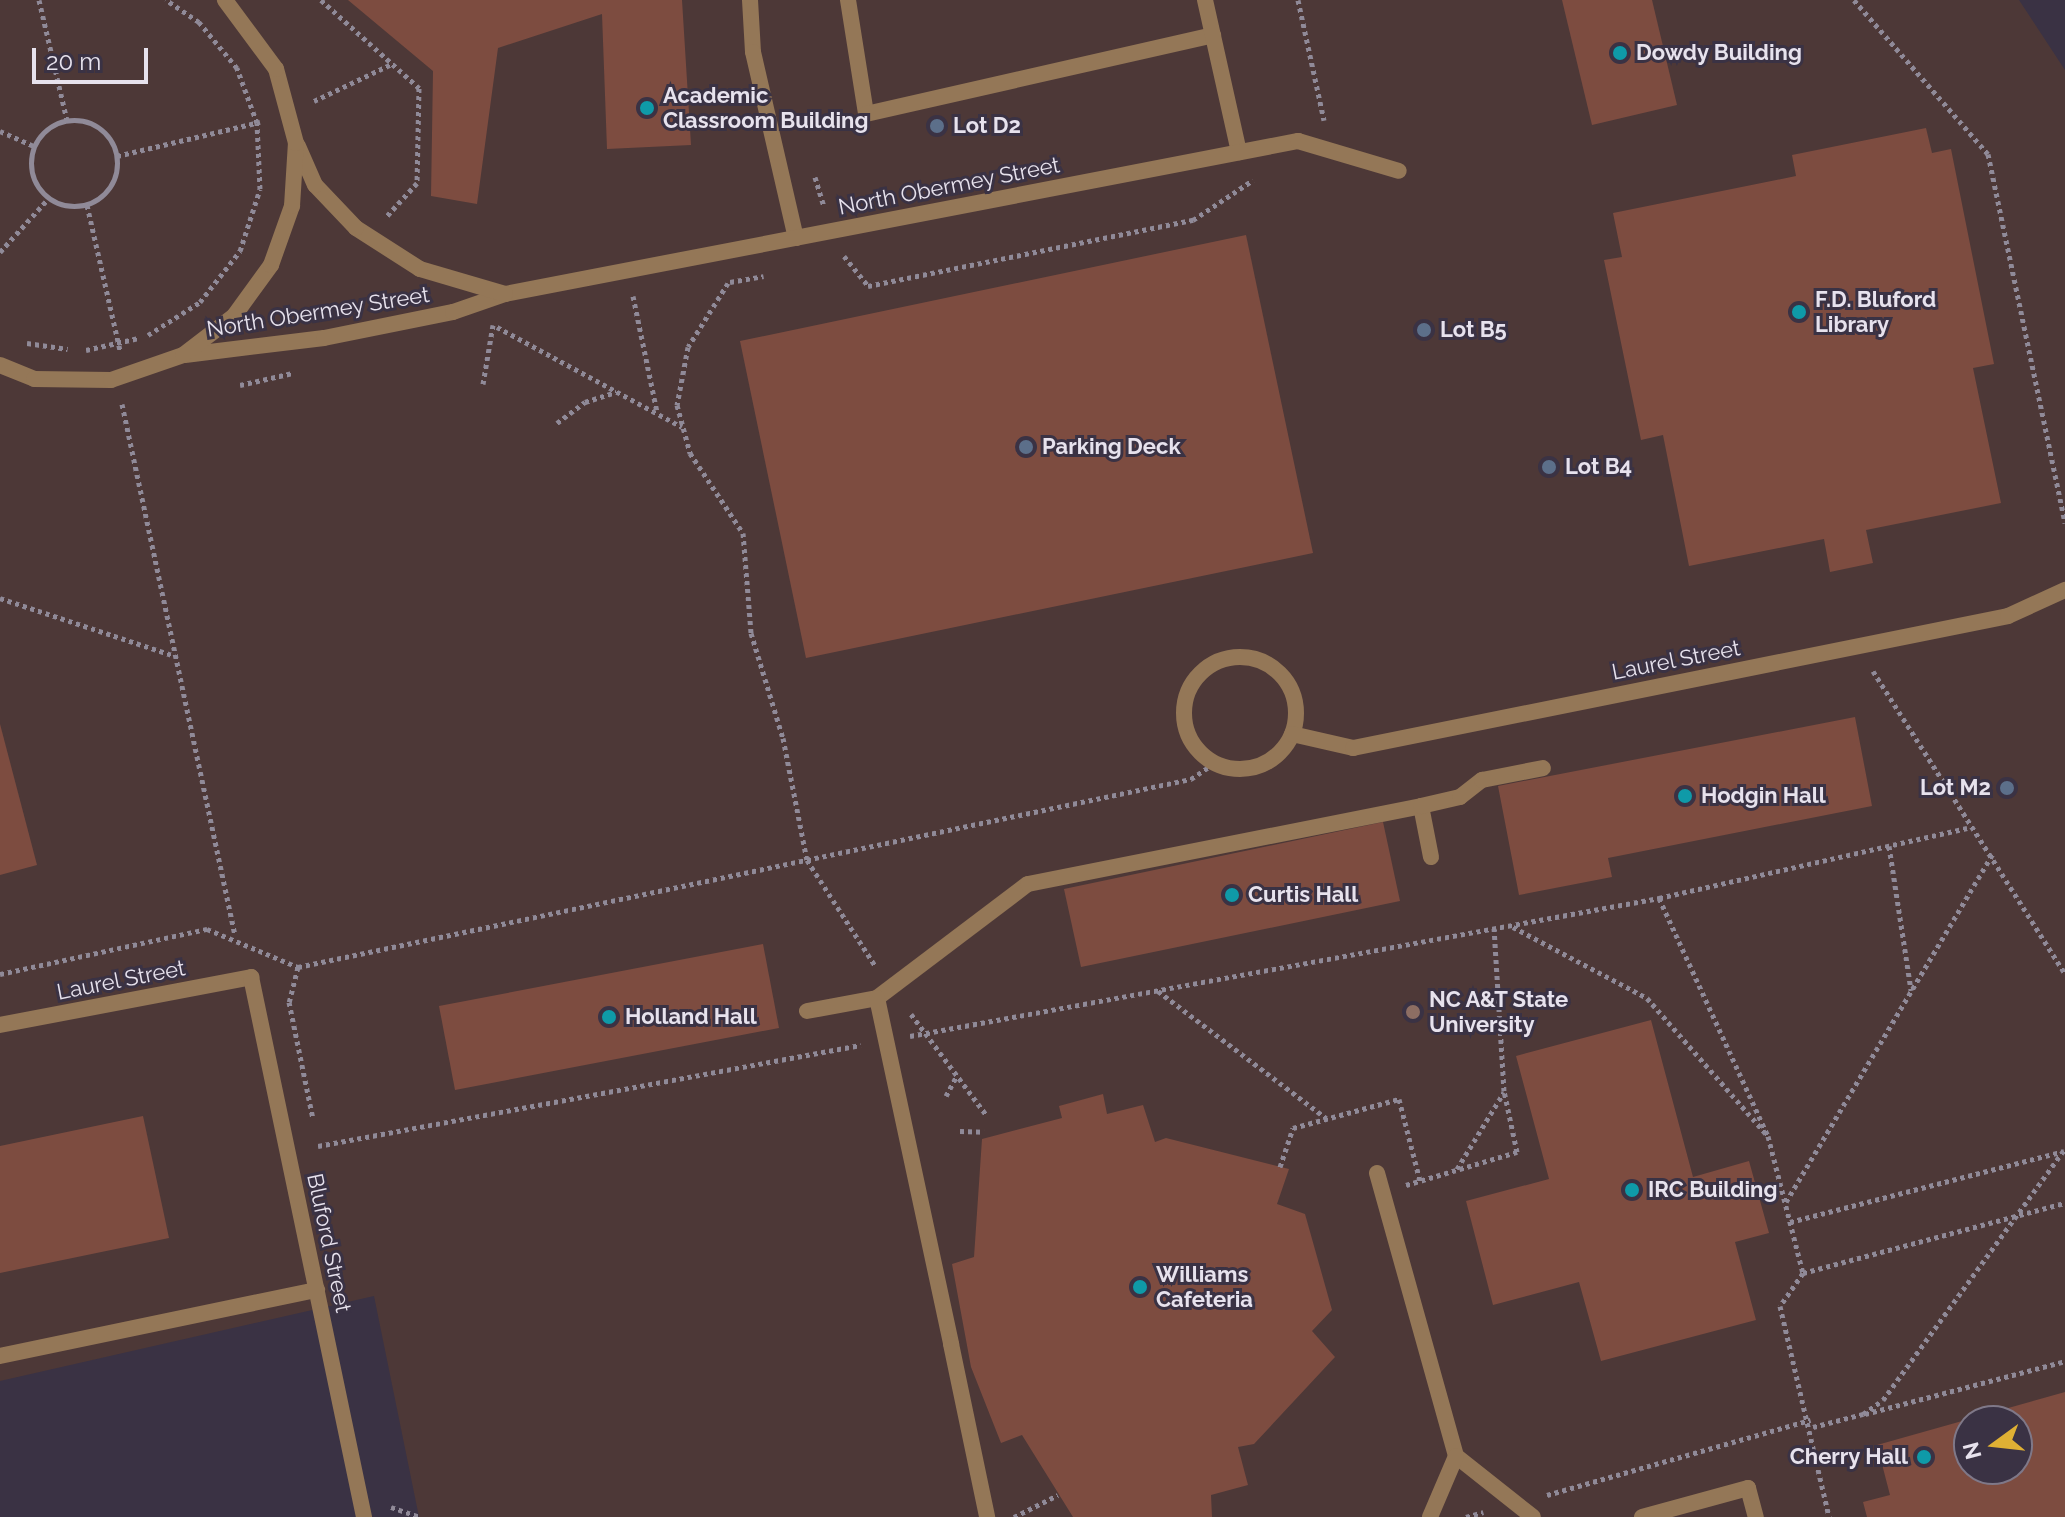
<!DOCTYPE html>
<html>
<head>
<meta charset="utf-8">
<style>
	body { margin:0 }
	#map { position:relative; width:2065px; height:1517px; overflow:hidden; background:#3a3244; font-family:Raleway,sans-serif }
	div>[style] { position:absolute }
	.education>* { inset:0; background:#4d3837 }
	.building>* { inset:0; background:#7d4c40 }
	.path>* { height:5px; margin-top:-2.5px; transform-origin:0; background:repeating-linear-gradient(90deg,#908a98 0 4px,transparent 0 8px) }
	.path>.ring { margin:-2.5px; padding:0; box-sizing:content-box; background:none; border:5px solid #908a98; border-radius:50% }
	.lane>* { height:16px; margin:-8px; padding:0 8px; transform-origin:8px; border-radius:8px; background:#947757 }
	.street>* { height:16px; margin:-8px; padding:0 8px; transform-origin:8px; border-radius:8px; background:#947757 }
	.street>.ring { margin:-8px; padding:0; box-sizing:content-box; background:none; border:16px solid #947757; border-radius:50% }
	.dots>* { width:22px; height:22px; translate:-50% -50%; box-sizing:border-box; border:4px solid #3a3244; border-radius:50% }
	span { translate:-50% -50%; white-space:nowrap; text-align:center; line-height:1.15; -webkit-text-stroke:6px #3a3244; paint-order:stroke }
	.poi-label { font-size:22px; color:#e7e2ed; font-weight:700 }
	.left { translate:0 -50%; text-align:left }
	.right { translate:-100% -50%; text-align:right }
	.street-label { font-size:22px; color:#e7e2ed }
	.north { position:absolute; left:1953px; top:1405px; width:80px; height:80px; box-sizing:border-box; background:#3a3244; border:2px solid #7f7888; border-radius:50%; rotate:255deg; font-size:22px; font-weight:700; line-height:32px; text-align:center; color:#e7e2ed }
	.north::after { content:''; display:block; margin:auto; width:28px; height:36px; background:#dfb034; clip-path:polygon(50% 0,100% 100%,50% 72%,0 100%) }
	.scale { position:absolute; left:32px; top:48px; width:116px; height:36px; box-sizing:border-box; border:4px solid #e7e2ed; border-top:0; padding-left:10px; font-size:24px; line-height:28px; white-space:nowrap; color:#e7e2ed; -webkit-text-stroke:6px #3a3244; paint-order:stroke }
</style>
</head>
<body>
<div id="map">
	<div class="education">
		<i style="clip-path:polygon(evenodd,0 0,2019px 0,2065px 70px,2065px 1517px,419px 1517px,374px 1296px,0 1381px,0 0,1969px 1421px,2017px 1421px,2017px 1469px,1969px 1469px,1969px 1421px)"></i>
	</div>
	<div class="building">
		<i style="clip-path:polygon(348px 0,682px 0,691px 145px,607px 149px,602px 14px,498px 48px,477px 204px,431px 196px,433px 71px)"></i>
		<i style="clip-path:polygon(1562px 0,1652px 0,1677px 105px,1592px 125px)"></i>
		<i style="clip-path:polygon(1926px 128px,1932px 153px,1951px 149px,1994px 364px,1973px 368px,2001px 503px,1866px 530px,1873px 563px,1830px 572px,1824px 539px,1689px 566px,1663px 435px,1641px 440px,1604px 260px,1622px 257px,1613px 213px,1796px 176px,1792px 155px)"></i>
		<i style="clip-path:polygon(1246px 235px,1313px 553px,806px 658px,740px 341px)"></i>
		<i style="clip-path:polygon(1855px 717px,1872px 806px,1608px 858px,1612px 877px,1519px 895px,1498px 786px)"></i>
		<i style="clip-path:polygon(0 724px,37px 865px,0 875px)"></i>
		<i style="clip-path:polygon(1383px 822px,1400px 901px,1081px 967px,1064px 889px)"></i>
		<i style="clip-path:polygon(763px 944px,779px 1028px,455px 1090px,439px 1006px)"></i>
		<i style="clip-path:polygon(1651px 1020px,1693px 1177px,1749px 1161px,1769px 1233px,1735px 1242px,1756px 1320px,1601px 1361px,1579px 1282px,1493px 1305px,1466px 1201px,1549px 1179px,1516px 1056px)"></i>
		<i style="clip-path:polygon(1103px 1094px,1107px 1114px,1143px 1105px,1155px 1142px,1166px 1138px,1289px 1169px,1277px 1204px,1305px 1214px,1332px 1310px,1312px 1331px,1335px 1357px,1254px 1444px,1238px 1447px,1248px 1485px,1211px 1495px,1212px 1517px,1073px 1517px,1022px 1435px,1001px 1443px,971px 1367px,952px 1264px,974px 1257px,982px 1139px,1062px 1118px,1059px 1106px)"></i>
		<i style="clip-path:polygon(143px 1116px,169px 1238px,0 1273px,0 1146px)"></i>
		<i style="clip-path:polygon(evenodd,2065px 1392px,2065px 1517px,1867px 1517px,1863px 1502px,1890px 1495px,1877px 1445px,2065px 1392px,1969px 1421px,2017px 1421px,2017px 1469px,1969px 1469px,1969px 1421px)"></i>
	</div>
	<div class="path">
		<i style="left:39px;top:0;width:123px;rotate:76.9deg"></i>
		<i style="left:321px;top:0;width:132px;rotate:41.9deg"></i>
		<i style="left:419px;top:88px;width:95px;rotate:91.2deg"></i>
		<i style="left:417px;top:183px;width:45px;rotate:132.3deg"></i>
		<i style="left:1298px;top:0;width:123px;rotate:77.8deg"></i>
		<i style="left:1854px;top:0;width:204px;rotate:49deg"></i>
		<i style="left:1988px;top:154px;width:377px;rotate:78.2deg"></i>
		<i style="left:314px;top:101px;width:86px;rotate:-25.4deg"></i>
		<i class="ring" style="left:31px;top:120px;width:81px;height:81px"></i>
		<i style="left:0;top:131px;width:37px;rotate:24deg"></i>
		<i style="left:117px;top:156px;width:147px;rotate:-13.4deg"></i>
		<i style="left:815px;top:177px;width:31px;rotate:73deg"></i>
		<i style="left:87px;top:205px;width:149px;rotate:77.2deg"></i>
		<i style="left:0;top:252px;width:73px;rotate:-47.8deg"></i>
		<i style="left:844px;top:256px;width:38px;rotate:51deg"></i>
		<i style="left:868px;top:286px;width:332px;rotate:-11.5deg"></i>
		<i style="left:1193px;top:220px;width:72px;rotate:-33.7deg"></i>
		<i style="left:730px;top:282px;width:34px;rotate:-10deg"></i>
		<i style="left:728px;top:283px;width:75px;rotate:122deg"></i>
		<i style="left:688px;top:347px;width:59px;rotate:100.7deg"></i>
		<i style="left:677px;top:405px;width:50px;rotate:74.8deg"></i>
		<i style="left:690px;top:453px;width:96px;rotate:56.5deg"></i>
		<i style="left:743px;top:533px;width:100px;rotate:85.4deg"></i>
		<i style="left:751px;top:633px;width:110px;rotate:73.1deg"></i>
		<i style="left:783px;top:738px;width:124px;rotate:78.9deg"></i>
		<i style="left:807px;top:860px;width:127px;rotate:57.2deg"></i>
		<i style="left:633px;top:296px;width:118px;rotate:78.3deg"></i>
		<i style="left:497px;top:327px;width:210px;rotate:28.4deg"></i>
		<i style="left:148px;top:335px;width:62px;rotate:-32.4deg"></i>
		<i style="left:200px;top:302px;width:65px;rotate:-51.9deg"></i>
		<i style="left:240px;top:251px;width:65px;rotate:-72.1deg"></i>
		<i style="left:260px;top:189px;width:66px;rotate:-92.6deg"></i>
		<i style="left:257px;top:123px;width:59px;rotate:-110deg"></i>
		<i style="left:237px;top:68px;width:60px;rotate:-129.6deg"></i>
		<i style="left:199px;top:22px;width:40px;rotate:-146deg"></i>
		<i style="left:27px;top:343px;width:41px;rotate:8.3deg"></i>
		<i style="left:86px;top:350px;width:54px;rotate:-12.8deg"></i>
		<i style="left:483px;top:384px;width:60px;rotate:-80.4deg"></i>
		<i style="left:240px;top:385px;width:54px;rotate:-12.8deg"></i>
		<i style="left:122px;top:404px;width:543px;rotate:77.99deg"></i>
		<i style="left:557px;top:423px;width:35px;rotate:-37deg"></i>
		<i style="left:585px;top:402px;width:33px;rotate:-18deg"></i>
		<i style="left:0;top:598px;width:184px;rotate:18.3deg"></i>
		<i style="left:1873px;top:671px;width:359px;rotate:57.6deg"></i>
		<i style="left:1889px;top:846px;width:146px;rotate:81.3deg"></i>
		<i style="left:1659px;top:898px;width:316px;rotate:-12.8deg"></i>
		<i style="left:1513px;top:927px;width:152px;rotate:27.9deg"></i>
		<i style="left:1647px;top:998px;width:184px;rotate:48.8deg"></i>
		<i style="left:1768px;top:1136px;width:141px;rotate:75.7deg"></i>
		<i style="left:1803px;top:1273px;width:40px;rotate:124.9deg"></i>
		<i style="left:1780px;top:1306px;width:217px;rotate:76.9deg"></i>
		<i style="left:298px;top:967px;width:36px;rotate:104deg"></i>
		<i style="left:289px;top:1002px;width:119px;rotate:78.4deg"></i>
		<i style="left:0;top:974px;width:212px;rotate:-12.3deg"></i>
		<i style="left:207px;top:929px;width:99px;rotate:22.7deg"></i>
		<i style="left:298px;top:967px;width:913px;rotate:-11.89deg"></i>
		<i style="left:1191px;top:779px;width:29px;rotate:-34deg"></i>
		<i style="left:1158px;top:991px;width:211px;rotate:37.1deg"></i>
		<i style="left:911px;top:1014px;width:127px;rotate:53.3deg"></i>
		<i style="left:910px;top:1036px;width:762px;rotate:-10.44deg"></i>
		<i style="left:1659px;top:898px;width:262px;rotate:65.4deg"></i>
		<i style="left:946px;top:1096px;width:24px;rotate:-62deg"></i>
		<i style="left:960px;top:1131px;width:24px;rotate:2deg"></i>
		<i style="left:318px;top:1146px;width:552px;rotate:-10.54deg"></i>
		<i style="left:1280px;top:1167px;width:41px;rotate:-71.6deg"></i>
		<i style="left:1293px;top:1128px;width:110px;rotate:-15.3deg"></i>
		<i style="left:1399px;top:1099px;width:85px;rotate:75.6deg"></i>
		<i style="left:1457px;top:1169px;width:90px;rotate:-58.6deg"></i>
		<i style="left:1406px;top:1185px;width:116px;rotate:-16.6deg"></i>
		<i style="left:1517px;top:1152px;width:62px;rotate:-102deg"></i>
		<i style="left:1504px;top:1091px;width:163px;rotate:-93.5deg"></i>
		<i style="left:1786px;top:1202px;width:405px;rotate:-59.3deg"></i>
		<i style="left:1790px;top:1222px;width:283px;rotate:-14.5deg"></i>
		<i style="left:1803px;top:1273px;width:271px;rotate:-15deg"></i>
		<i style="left:1865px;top:1414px;width:207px;rotate:-14.8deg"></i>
		<i style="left:1813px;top:1427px;width:52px;rotate:-14.6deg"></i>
		<i style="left:1863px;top:1414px;width:24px;rotate:-35deg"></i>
		<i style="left:1883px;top:1400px;width:310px;rotate:-54.1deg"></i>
		<i style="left:1547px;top:1495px;width:274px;rotate:-15.9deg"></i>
		<i style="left:391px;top:1507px;width:31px;rotate:19deg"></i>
		<i style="left:1014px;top:1517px;width:49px;rotate:-26.6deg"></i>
		<i style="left:1466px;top:1517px;width:18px;rotate:-16deg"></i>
	</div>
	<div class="lane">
		<i style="left:848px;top:0;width:115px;rotate:81deg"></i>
		<i style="left:866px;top:114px;width:356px;rotate:-12.8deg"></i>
		<i style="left:1205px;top:0;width:156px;rotate:77.4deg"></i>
		<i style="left:1421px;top:806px;width:52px;rotate:78.9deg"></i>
		<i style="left:877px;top:998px;width:189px;rotate:-37.1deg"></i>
		<i style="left:1028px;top:884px;width:401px;rotate:-11.2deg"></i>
		<i style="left:1421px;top:806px;width:40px;rotate:-13deg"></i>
		<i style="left:1460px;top:797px;width:28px;rotate:-38deg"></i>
		<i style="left:1482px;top:780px;width:62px;rotate:-11.1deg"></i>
		<i style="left:807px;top:1011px;width:71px;rotate:-10.5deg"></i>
		<i style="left:877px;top:998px;width:354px;rotate:77.9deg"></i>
		<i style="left:1377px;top:1173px;width:294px;rotate:74.4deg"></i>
		<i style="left:1456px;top:1456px;width:98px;rotate:38.4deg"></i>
		<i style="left:0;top:1356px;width:324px;rotate:-11.8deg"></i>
		<i style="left:1430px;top:1517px;width:66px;rotate:-66.9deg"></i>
	</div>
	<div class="street">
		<i style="left:750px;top:0;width:52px;rotate:86.7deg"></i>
		<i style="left:753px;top:52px;width:191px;rotate:77deg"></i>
		<i style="left:505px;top:294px;width:808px;rotate:-10.92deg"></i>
		<i style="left:1298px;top:141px;width:105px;rotate:16.5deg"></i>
		<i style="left:185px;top:355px;width:140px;rotate:-7deg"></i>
		<i style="left:324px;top:338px;width:132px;rotate:-11.4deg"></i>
		<i style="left:453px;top:312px;width:55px;rotate:-19.1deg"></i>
		<i style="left:505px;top:294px;width:89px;rotate:-163.6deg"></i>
		<i style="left:420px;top:269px;width:76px;rotate:-147.4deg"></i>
		<i style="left:356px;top:228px;width:59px;rotate:-133.6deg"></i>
		<i style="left:315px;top:185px;width:43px;rotate:-113.6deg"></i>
		<i style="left:0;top:365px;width:37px;rotate:22deg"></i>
		<i style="left:34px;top:379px;width:77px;rotate:0.7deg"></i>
		<i style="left:111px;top:380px;width:76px;rotate:-19.1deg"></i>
		<i style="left:183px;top:355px;width:64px;rotate:-37.4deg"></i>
		<i style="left:234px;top:316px;width:63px;rotate:-54deg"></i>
		<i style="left:271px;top:265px;width:63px;rotate:-70.4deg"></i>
		<i style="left:292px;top:206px;width:63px;rotate:-86.4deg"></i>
		<i style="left:296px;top:143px;width:77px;rotate:-105.1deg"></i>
		<i style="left:276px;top:69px;width:86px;rotate:-126.5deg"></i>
		<i class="ring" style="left:1184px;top:657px;width:96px;height:96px"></i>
		<i style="left:1292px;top:734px;width:63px;rotate:12.9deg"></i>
		<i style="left:1353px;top:748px;width:668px;rotate:-11.39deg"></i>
		<i style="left:2008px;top:616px;width:63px;rotate:-24.5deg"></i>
		<i style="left:0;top:1025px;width:256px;rotate:-10.8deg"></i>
		<i style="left:251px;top:977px;width:552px;rotate:78.18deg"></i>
		<i style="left:951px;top:1344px;width:177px;rotate:78.2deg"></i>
		<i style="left:1642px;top:1517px;width:110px;rotate:-15.3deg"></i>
		<i style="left:1748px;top:1488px;width:30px;rotate:75deg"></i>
	</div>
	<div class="dots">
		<i style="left:1620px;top:53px;background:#0f9aa8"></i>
		<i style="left:647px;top:108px;background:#0f9aa8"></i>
		<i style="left:937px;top:126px;background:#5c6f8a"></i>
		<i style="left:1799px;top:312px;background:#0f9aa8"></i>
		<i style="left:1424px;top:330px;background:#5c6f8a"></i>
		<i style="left:1026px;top:447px;background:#5c6f8a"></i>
		<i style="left:1549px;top:467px;background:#5c6f8a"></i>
		<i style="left:2007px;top:788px;background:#5c6f8a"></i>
		<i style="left:1685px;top:796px;background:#0f9aa8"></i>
		<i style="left:1232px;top:895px;background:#0f9aa8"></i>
		<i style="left:1413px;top:1012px;background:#8d6e63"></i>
		<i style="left:609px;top:1017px;background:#0f9aa8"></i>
		<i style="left:1632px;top:1190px;background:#0f9aa8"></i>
		<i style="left:1140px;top:1287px;background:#0f9aa8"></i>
		<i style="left:1924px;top:1457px;background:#0f9aa8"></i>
	</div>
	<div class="poi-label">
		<span class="left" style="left:1636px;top:53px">Dowdy Building</span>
		<span class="left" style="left:663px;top:108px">Academic<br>Classroom Building</span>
		<span class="left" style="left:953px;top:126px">Lot D2</span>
		<span class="left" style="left:1815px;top:312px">F.D. Bluford<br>Library</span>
		<span class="left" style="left:1440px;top:330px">Lot B5</span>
		<span class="left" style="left:1042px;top:447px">Parking Deck</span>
		<span class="left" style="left:1565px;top:467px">Lot B4</span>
		<span class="right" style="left:1991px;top:788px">Lot M2</span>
		<span class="left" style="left:1701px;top:796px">Hodgin Hall</span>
		<span class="left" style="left:1248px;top:895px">Curtis Hall</span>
		<span class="left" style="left:1429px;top:1012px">NC A&amp;T State<br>University</span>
		<span class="left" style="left:625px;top:1017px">Holland Hall</span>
		<span class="left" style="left:1648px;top:1190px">IRC Building</span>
		<span class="left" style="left:1156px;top:1287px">Williams<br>Cafeteria</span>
		<span class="right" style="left:1908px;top:1457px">Cherry Hall</span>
	</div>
	<div class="street-label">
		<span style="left:949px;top:186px;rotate:-11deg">North Obermey Street</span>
		<span style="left:318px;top:312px;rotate:-9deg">North Obermey Street</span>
		<span style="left:1676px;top:660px;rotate:-11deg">Laurel Street</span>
		<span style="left:121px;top:980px;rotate:-11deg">Laurel Street</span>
		<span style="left:329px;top:1243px;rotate:78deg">Bluford Street</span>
	</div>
	<div class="north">N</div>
	<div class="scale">20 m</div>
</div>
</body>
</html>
